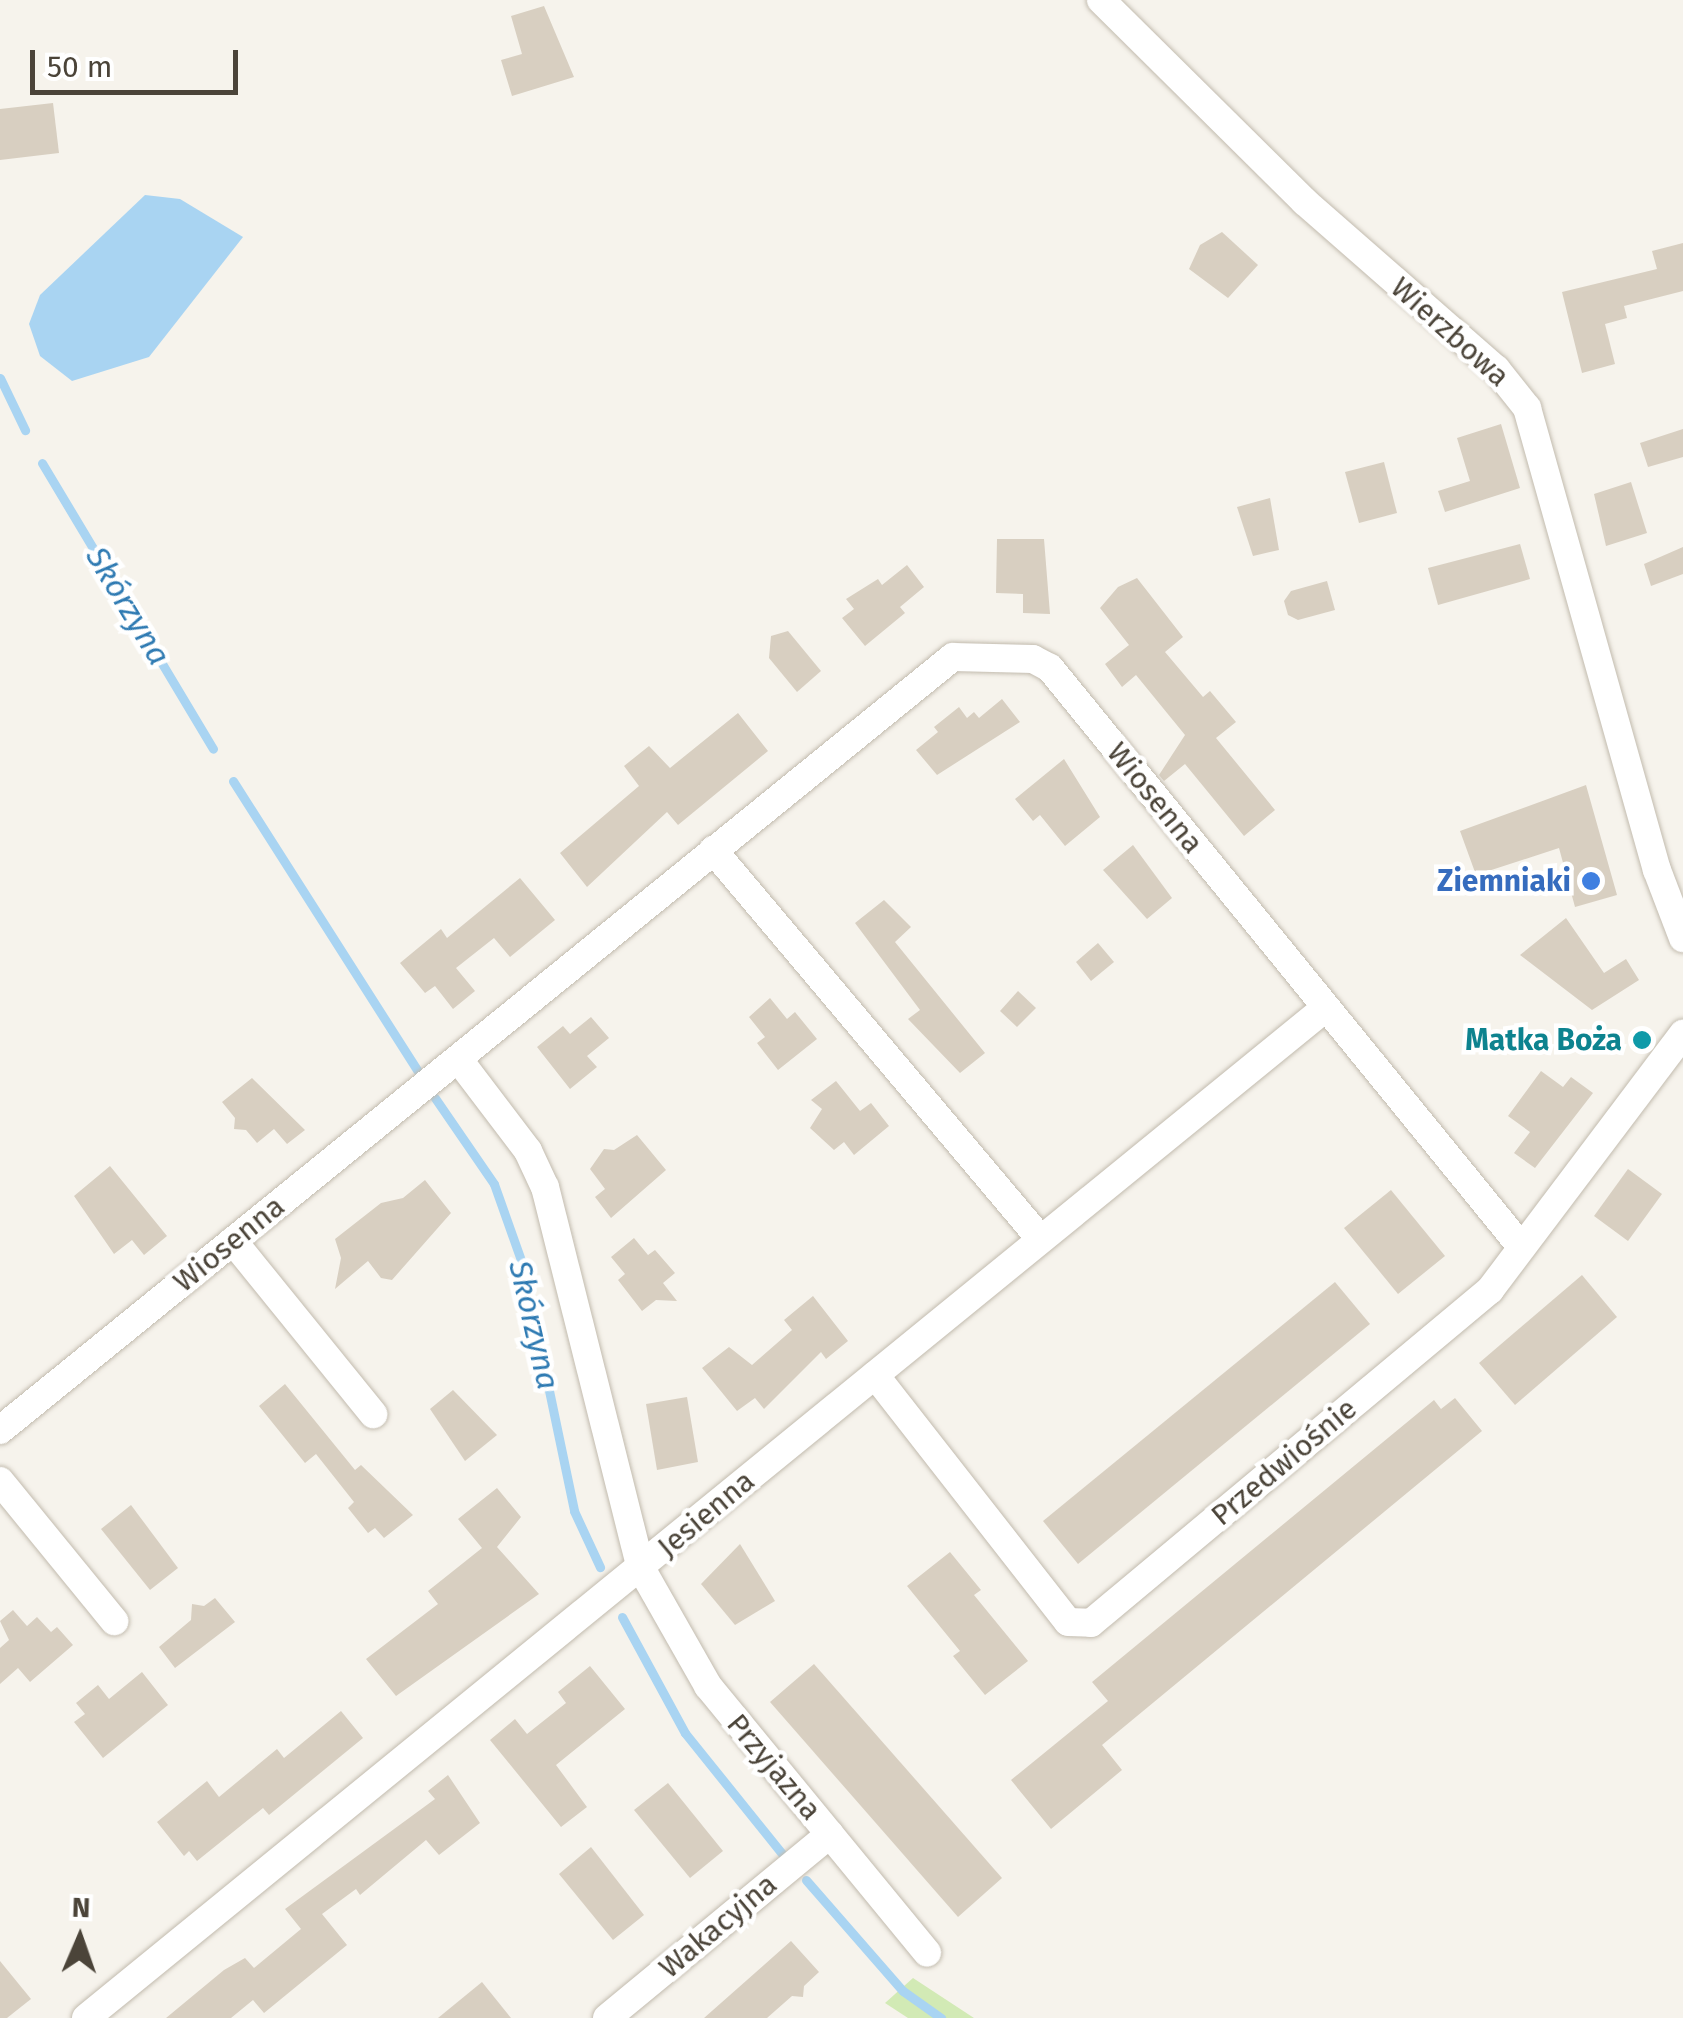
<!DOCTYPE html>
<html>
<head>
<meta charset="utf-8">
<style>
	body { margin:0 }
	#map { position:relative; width:1683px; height:2018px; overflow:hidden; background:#f6f3ec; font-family:"Fira Sans",sans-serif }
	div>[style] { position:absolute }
	.green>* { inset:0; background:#d2eab5 }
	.water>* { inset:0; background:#a9d4f2 }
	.stream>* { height:9px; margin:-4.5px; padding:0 4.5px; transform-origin:4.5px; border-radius:4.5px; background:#a9d4f2 }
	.building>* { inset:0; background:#d8cfc1 }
	.roads { filter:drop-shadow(0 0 2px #c2bbae) drop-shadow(0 0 2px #c2bbae) }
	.minor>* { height:28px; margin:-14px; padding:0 14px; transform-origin:14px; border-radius:14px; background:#fff }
	.dots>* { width:28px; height:28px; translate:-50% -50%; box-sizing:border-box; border:5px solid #fff; border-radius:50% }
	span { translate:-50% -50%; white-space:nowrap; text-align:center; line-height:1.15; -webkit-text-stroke:9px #fff; paint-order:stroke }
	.street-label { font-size:30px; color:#4b4439 }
	.shop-label { font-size:30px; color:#366cbe; font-weight:700 }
	.right { translate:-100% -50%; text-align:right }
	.culture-label { font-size:30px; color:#0d838f; font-weight:700 }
	.water-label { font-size:32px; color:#2e7ab2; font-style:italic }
	.north { position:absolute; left:30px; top:1888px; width:100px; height:100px; -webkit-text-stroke:8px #fff; paint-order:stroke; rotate:2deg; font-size:28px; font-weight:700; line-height:40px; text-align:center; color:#4b4439 }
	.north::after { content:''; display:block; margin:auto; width:35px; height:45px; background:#4b4439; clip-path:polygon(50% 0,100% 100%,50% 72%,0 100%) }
	.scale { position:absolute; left:30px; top:50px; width:208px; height:45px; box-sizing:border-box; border:5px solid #4b4439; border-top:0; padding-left:12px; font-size:30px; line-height:35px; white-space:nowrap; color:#4b4439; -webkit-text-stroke:8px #fff; paint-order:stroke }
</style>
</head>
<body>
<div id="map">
	<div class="green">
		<i style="clip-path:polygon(913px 1978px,974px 2018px,908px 2018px,885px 2003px)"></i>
	</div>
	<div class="water">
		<i style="clip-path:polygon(145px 195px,180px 199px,243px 237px,149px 357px,72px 381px,40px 356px,29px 324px,40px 295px)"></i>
	</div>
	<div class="stream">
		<i style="left:0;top:378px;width:58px;rotate:64.3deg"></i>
		<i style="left:42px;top:463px;width:333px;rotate:59.1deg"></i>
		<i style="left:233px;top:781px;width:343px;rotate:57.5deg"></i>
		<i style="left:435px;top:1098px;width:104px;rotate:55.5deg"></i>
		<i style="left:494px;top:1184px;width:87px;rotate:70.5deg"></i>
		<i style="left:523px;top:1266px;width:250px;rotate:78.2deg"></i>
		<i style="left:574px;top:1511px;width:62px;rotate:65.1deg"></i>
		<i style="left:622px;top:1617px;width:132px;rotate:61.5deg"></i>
		<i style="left:685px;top:1733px;width:158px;rotate:51.2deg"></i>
		<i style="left:806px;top:1880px;width:147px;rotate:48.9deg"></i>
		<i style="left:903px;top:1991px;width:47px;rotate:35.4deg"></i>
	</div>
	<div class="building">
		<i style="clip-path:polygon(544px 6px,574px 77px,512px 96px,501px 60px,522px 54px,511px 16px)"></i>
		<i style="clip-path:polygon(53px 103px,59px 153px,0 160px,0 109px)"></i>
		<i style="clip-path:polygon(1222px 232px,1258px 265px,1228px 298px,1189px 269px,1200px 245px)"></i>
		<i style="clip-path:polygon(1683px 243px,1683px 291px,1624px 306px,1627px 318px,1605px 324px,1615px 364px,1582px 373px,1562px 292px,1657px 269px,1652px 251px)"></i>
		<i style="clip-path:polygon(1501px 424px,1520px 488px,1445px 512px,1438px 491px,1470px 481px,1457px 438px)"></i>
		<i style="clip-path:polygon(1683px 429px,1683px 457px,1648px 467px,1640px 443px)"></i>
		<i style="clip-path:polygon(1384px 462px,1397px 513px,1359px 523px,1345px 472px)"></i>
		<i style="clip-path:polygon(1631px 482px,1647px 533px,1606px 546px,1594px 494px)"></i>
		<i style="clip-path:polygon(1270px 498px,1279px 550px,1253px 556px,1237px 507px)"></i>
		<i style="clip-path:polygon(997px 539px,1044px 539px,1050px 614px,1023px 613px,1023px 594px,996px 593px)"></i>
		<i style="clip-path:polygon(1520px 544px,1530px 579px,1438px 605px,1428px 568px)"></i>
		<i style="clip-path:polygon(1683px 547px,1683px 574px,1651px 586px,1644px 564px)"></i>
		<i style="clip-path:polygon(907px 565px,924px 587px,900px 607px,905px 613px,865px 646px,842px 618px,854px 609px,846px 599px,878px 579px,882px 585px)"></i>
		<i style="clip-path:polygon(1137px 578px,1183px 637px,1165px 652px,1203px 697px,1210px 691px,1236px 722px,1216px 738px,1275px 810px,1244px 836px,1185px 764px,1164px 781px,1159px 775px,1185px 735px,1136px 675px,1122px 687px,1105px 664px,1129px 645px,1100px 608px,1118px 587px)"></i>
		<i style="clip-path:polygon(1327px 581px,1335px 610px,1298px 620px,1288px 615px,1284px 601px,1291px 591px)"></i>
		<i style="clip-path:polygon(788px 631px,821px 671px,797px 692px,769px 658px,771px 636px)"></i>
		<i style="clip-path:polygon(1002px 699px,1020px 722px,937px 775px,916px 750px,938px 732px,934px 727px,959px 707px,967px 718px,974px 712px,979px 718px)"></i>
		<i style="clip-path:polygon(738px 713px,768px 751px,678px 825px,667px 812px,587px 887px,560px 853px,639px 786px,624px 766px,649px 746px,670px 768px)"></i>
		<i style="clip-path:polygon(1064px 759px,1100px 817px,1065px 846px,1040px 815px,1033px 821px,1015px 799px)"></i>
		<i style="clip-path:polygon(1586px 785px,1617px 895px,1575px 907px,1559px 848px,1476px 875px,1460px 831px)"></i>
		<i style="clip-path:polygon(1133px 845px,1172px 898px,1147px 919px,1103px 870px)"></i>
		<i style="clip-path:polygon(520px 878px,555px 920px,510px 957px,494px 938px,456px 968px,475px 991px,453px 1009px,435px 986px,425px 993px,400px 963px,441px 929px,447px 938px)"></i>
		<i style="clip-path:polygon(884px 900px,911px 927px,895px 942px,985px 1053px,960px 1073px,908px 1019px,920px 1010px,855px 923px)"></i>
		<i style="clip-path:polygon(1566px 918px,1604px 973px,1626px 959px,1639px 980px,1592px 1010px,1520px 955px)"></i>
		<i style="clip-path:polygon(1098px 943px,1114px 962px,1091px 981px,1076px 962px)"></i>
		<i style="clip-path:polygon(1018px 991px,1036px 1008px,1017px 1027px,1000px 1011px)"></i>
		<i style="clip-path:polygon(770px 998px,787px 1019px,795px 1012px,817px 1039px,778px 1070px,757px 1043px,765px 1037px,749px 1017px)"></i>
		<i style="clip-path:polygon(591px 1017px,609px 1038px,587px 1056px,597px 1067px,570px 1089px,537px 1047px,563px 1026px,570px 1034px)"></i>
		<i style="clip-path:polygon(1541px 1071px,1563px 1087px,1571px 1077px,1593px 1093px,1535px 1168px,1514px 1153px,1530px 1132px,1508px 1116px)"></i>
		<i style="clip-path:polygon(252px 1078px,305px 1130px,287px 1144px,274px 1129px,257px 1143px,246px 1130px,234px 1129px,235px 1118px,222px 1102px)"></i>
		<i style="clip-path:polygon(836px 1081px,860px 1111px,871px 1103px,889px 1126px,854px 1155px,844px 1142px,834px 1150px,810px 1128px,822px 1109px,811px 1100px)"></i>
		<i style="clip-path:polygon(637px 1135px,666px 1170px,611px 1218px,595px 1197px,605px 1189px,590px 1169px,604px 1149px,614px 1150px)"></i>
		<i style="clip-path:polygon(110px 1166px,167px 1236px,144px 1255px,132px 1240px,114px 1254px,74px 1196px)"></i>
		<i style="clip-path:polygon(1628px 1169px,1662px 1194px,1628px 1241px,1594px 1216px)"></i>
		<i style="clip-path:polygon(425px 1180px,451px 1213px,392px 1280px,381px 1278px,368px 1261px,335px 1289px,341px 1258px,335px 1239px,381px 1203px,403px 1198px)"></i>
		<i style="clip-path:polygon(1391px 1190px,1445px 1256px,1398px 1294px,1344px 1228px)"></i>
		<i style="clip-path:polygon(634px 1238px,648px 1255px,655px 1250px,675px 1273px,663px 1283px,677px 1301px,656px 1300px,642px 1311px,618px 1280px,625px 1274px,611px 1257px)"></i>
		<i style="clip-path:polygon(1582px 1275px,1617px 1317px,1515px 1405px,1479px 1363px)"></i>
		<i style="clip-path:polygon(1335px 1282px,1370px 1324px,1078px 1564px,1043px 1521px)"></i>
		<i style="clip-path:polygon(813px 1296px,848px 1341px,826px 1359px,821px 1352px,764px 1409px,755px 1398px,737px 1411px,702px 1368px,729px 1347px,752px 1365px,792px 1330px,784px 1320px)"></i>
		<i style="clip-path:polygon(285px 1384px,355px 1470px,361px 1465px,413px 1515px,384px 1538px,375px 1528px,368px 1533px,348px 1508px,354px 1502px,316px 1454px,305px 1463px,259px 1406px)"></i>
		<i style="clip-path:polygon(453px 1390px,497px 1435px,465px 1461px,430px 1409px)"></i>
		<i style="clip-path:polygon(687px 1397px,698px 1462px,657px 1470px,646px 1404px)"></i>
		<i style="clip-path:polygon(1455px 1398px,1482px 1431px,1102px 1745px,1122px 1770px,1051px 1829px,1011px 1780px,1108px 1701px,1092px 1682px,1434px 1400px,1441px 1409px)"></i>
		<i style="clip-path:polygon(497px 1488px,521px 1517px,497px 1547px,539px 1594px,396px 1696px,366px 1659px,438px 1604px,428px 1591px,482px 1548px,458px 1519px)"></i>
		<i style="clip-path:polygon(131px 1505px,178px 1568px,150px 1590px,101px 1529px)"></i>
		<i style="clip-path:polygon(740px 1544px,775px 1601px,735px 1625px,701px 1584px)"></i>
		<i style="clip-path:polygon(950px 1552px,981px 1590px,974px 1595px,1028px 1661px,985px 1695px,953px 1656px,960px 1651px,907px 1586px)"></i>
		<i style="clip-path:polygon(215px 1598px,235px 1622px,175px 1668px,159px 1647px,191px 1620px,192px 1604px,204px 1606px)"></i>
		<i style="clip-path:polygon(13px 1610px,27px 1626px,37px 1617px,51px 1632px,57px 1627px,73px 1645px,30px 1682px,18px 1668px,0 1684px,0 1648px,9px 1640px,0 1621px)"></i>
		<i style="clip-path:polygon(814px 1664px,1002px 1878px,958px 1917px,770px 1702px)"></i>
		<i style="clip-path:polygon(590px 1666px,625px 1709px,556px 1765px,587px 1807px,561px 1827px,490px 1740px,515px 1719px,527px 1734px,566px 1703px,558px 1692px)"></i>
		<i style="clip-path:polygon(142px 1672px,168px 1705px,103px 1758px,74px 1722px,85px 1714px,76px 1703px,98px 1685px,109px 1699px)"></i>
		<i style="clip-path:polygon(341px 1711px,363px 1738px,269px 1815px,263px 1808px,197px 1861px,189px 1851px,184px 1856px,157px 1822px,207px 1781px,219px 1797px,277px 1749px,284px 1758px)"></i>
		<i style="clip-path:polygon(448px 1775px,480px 1823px,439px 1855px,426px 1840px,360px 1895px,356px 1889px,322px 1914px,347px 1945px,264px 2013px,253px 2000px,231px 2018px,166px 2018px,224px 1970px,245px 1958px,254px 1968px,301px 1929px,285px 1909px,435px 1799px,428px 1791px)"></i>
		<i style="clip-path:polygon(668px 1783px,723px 1851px,690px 1878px,634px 1810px)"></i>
		<i style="clip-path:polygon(591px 1847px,644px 1915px,613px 1940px,559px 1874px)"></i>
		<i style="clip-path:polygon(791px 1941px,819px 1972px,804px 1986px,803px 1997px,792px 1996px,767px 2018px,704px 2018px)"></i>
		<i style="clip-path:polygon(0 1961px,31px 1999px,7px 2018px,0 2018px)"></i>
		<i style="clip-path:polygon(482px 1982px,511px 2018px,438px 2018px)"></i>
	</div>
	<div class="roads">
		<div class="minor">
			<i style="left:1101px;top:0;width:287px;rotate:44.7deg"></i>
			<i style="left:1305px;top:202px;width:254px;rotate:41.2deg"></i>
			<i style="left:1496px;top:369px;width:50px;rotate:51.5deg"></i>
			<i style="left:1527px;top:408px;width:480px;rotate:74.3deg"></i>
			<i style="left:1657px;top:870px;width:73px;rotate:69.1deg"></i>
			<i style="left:713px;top:850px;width:505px;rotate:49.9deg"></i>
			<i style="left:459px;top:1060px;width:114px;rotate:52.8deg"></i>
			<i style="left:528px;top:1151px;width:40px;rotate:65deg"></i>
			<i style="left:545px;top:1187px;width:393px;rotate:75.9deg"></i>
			<i style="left:641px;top:1568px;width:136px;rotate:60.4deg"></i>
			<i style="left:708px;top:1686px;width:345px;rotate:50.6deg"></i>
			<i style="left:233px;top:1241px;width:223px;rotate:51deg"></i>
			<i style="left:875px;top:1375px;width:313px;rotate:52deg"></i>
			<i style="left:1068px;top:1622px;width:23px;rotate:2deg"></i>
			<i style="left:1091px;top:1623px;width:520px;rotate:-39.85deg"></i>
			<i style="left:1490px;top:1290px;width:321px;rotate:-53deg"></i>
			<i style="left:0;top:1430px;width:1227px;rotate:-39.05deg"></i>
			<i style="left:953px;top:657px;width:80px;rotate:1.4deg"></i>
			<i style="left:1033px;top:659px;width:19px;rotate:28deg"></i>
			<i style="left:1050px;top:668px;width:743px;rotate:50.85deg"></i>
			<i style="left:0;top:1481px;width:181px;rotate:50.8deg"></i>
			<i style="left:86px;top:2018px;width:1597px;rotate:-39.18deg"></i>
			<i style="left:607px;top:2018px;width:289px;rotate:-39.5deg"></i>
		</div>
	</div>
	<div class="dots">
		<i style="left:1591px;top:881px;background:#3f7fe0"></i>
		<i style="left:1642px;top:1040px;background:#0f9aa8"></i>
	</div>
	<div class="street-label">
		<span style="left:1450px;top:332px;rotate:42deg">Wierzbowa</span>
		<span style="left:1155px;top:798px;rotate:51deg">Wiosenna</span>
		<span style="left:229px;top:1244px;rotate:-39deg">Wiosenna</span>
		<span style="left:1284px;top:1462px;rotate:-40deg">Przedwiośnie</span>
		<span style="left:706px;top:1514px;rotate:-40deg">Jesienna</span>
		<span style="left:774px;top:1767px;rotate:50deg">Przyjazna</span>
		<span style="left:718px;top:1926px;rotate:-40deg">Wakacyjna</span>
	</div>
	<div class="shop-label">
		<span class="right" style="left:1571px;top:881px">Ziemniaki</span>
	</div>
	<div class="culture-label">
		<span class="right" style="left:1622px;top:1040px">Matka Boża</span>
	</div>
	<div class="water-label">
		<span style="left:128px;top:606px;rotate:59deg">Skórzyna</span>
		<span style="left:534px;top:1325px;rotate:77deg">Skórzyna</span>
	</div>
	<div class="north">N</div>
	<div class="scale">50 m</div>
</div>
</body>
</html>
